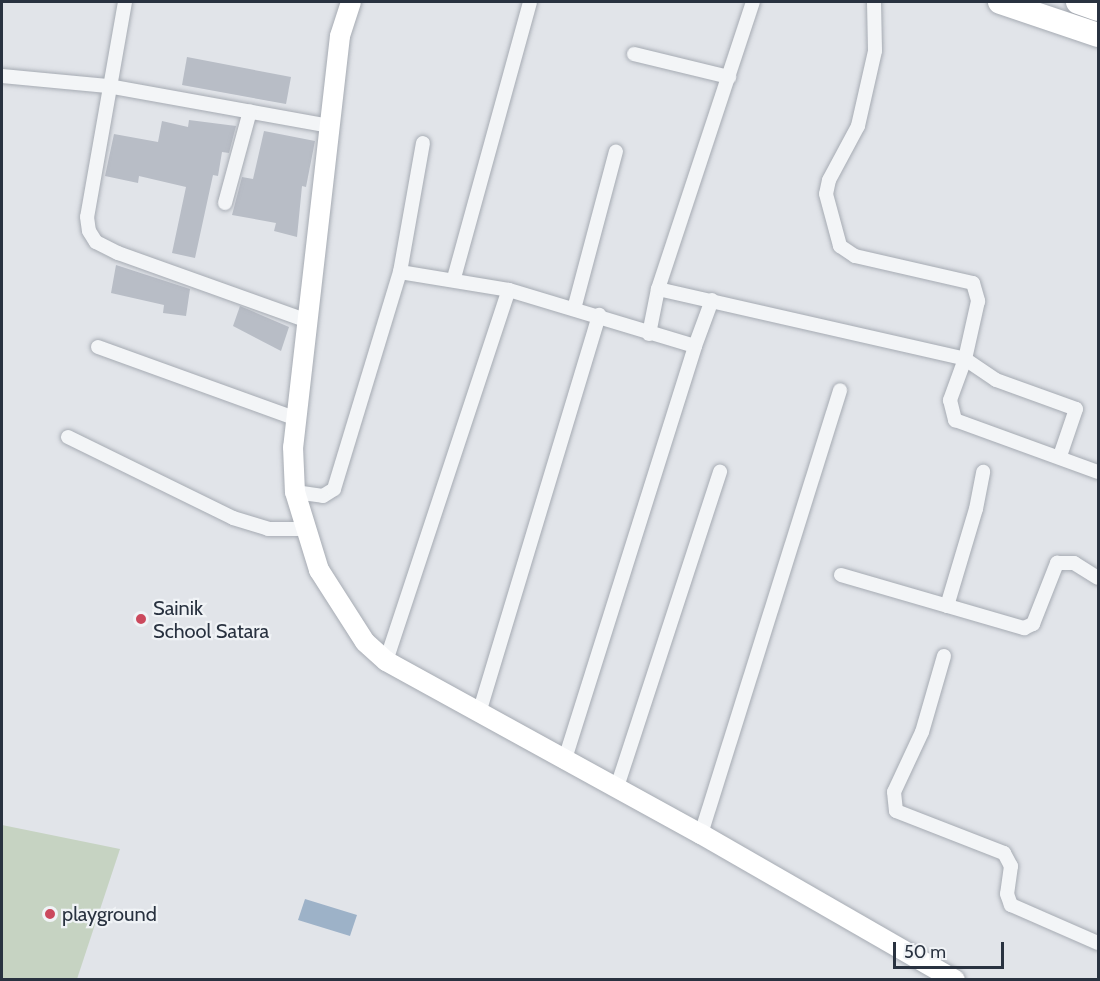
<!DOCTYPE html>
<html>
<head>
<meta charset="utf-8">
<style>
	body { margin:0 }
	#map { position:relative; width:1100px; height:981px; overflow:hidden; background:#e1e4e9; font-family:Cabin,sans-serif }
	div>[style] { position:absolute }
	.green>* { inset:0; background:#c6d3c2 }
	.water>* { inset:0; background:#9db2c8 }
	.building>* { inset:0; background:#b8bdc6 }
	.roads { filter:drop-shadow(0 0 2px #a6abb3) drop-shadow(0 0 2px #a6abb3) }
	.street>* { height:14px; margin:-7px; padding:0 7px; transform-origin:7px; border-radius:7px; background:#f3f5f7 }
	.secondary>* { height:20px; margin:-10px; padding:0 10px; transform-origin:10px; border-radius:10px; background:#fff }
	.highway>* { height:24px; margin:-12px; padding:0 12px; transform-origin:12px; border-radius:12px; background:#fff }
	.dots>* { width:16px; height:16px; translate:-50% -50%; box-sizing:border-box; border:3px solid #f0f3f6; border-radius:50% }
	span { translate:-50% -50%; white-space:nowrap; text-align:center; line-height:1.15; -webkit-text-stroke:4.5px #f0f3f6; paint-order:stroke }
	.poi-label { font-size:20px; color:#293240 }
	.left { translate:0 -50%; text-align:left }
	.frame { position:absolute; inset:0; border:3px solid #293240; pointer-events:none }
	.scale { position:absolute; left:893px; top:942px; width:111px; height:27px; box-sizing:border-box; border:3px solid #293240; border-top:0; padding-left:8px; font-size:18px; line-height:21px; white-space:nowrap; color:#293240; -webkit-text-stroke:4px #f0f3f6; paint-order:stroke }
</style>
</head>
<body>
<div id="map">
	<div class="green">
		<i style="clip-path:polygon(2px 825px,120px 849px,77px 979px,2px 979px)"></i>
	</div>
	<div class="water">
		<i style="clip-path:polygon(305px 899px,357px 915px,350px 936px,298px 920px)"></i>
	</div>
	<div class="building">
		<i style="clip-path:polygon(187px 57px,291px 77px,286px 104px,182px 85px)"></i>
		<i style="clip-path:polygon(189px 120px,236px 126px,229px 153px,222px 152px,218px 176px,213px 175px,195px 258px,172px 253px,186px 187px,139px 176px,138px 183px,105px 176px,114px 134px,158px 142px,162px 121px,188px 127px)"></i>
		<i style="clip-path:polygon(264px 131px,315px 141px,306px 187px,302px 186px,297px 237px,274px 231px,276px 223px,232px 215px,242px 177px,253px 179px)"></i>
		<i style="clip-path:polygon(116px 265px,190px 289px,186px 316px,163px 313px,164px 305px,111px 293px)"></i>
		<i style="clip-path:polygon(240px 306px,289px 327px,281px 351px,233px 326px)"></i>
	</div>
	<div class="roads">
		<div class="street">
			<i style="left:125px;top:2px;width:218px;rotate:100deg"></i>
			<i style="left:87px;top:217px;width:14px;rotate:82deg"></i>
			<i style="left:89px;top:231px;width:13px;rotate:58deg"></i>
			<i style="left:96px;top:242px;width:25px;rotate:27deg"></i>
			<i style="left:118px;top:253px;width:202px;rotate:19.7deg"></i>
			<i style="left:874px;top:2px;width:49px;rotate:88.8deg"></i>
			<i style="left:875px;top:51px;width:77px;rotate:102.8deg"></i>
			<i style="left:858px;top:126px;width:61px;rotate:118.2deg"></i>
			<i style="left:829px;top:180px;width:14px;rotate:102deg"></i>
			<i style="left:826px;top:194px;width:54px;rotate:74.9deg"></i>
			<i style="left:840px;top:246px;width:18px;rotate:34deg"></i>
			<i style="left:855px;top:256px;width:121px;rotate:12.9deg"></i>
			<i style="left:973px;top:283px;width:19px;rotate:74deg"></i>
			<i style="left:978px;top:301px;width:59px;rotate:102.6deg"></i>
			<i style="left:965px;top:359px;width:37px;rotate:34deg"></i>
			<i style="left:996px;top:380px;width:85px;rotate:19.9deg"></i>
			<i style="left:1076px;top:409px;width:50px;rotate:108.8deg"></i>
			<i style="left:634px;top:54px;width:98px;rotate:13.6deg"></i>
			<i style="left:2px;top:76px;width:106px;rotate:5.4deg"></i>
			<i style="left:108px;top:86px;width:226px;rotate:10.2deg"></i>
			<i style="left:225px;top:203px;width:95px;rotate:-74.8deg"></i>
			<i style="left:400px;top:272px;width:131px;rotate:-79.9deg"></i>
			<i style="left:454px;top:278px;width:286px;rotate:-74.6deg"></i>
			<i style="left:658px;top:289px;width:315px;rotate:12.8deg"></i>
			<i style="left:965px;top:359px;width:44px;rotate:110.1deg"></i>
			<i style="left:950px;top:400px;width:21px;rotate:76deg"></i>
			<i style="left:955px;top:420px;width:152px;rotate:20deg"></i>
			<i style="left:574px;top:309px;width:163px;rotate:-75.1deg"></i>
			<i style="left:649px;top:334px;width:46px;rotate:-78.7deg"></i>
			<i style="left:658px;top:289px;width:302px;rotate:-71.7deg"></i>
			<i style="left:98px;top:347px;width:212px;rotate:19.9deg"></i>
			<i style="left:68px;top:437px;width:184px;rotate:26.1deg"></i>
			<i style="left:233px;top:518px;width:37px;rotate:17deg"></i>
			<i style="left:268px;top:529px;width:37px"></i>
			<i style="left:295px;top:492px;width:28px;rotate:8deg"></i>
			<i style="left:323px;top:496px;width:13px;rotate:-32deg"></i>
			<i style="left:334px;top:489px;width:227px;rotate:-73.1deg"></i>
			<i style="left:400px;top:272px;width:110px;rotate:9.4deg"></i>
			<i style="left:509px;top:290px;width:194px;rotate:16.8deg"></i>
			<i style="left:695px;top:346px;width:49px;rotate:-69.7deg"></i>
			<i style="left:841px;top:575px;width:191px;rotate:16.2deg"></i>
			<i style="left:1024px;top:628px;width:10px;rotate:-24deg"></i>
			<i style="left:1033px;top:624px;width:66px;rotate:-68.5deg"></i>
			<i style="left:1057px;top:563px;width:17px"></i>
			<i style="left:1074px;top:563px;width:28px;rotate:32deg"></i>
			<i style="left:947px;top:606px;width:101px;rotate:-73.4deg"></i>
			<i style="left:976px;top:509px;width:38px;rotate:-79deg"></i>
			<i style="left:944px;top:656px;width:79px;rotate:106.1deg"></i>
			<i style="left:922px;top:732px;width:66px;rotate:115deg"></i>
			<i style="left:894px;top:792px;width:19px;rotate:84deg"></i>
			<i style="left:896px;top:811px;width:116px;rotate:21.3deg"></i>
			<i style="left:1004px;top:853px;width:15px;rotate:62deg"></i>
			<i style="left:1011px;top:866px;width:28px;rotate:98deg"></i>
			<i style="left:1007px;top:894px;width:12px;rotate:70deg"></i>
			<i style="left:1011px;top:905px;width:95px;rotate:23.6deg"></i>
			<i style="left:386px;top:661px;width:391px;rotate:-71.7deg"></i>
			<i style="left:479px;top:713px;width:416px;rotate:-73.2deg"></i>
			<i style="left:564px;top:762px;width:436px;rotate:-72.5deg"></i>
			<i style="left:616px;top:790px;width:335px;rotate:-71.9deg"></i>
			<i style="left:701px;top:834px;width:465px;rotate:-72.6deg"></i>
		</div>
		<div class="secondary">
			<i style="left:351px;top:2px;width:36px;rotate:108deg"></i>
			<i style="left:340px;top:36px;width:414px;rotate:96.5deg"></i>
			<i style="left:293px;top:447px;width:45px;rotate:87.5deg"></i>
			<i style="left:295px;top:492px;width:82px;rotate:72.9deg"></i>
			<i style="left:319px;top:570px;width:85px;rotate:57.4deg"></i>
			<i style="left:365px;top:642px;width:28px;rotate:42deg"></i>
			<i style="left:386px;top:661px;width:359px;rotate:28.8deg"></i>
			<i style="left:701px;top:834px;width:293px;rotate:29.9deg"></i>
		</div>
		<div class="highway">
			<i style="left:1000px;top:2px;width:103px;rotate:18.6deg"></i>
			<i style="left:1078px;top:2px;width:21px;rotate:19deg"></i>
		</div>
	</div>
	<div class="dots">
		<i style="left:141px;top:619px;background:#cb495d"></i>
		<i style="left:50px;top:914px;background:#cb495d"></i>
	</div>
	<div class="poi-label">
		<span class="left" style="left:153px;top:620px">Sainik<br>School Satara</span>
		<span class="left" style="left:62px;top:914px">playground</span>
	</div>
	<div class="frame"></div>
	<div class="scale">50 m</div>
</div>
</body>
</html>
